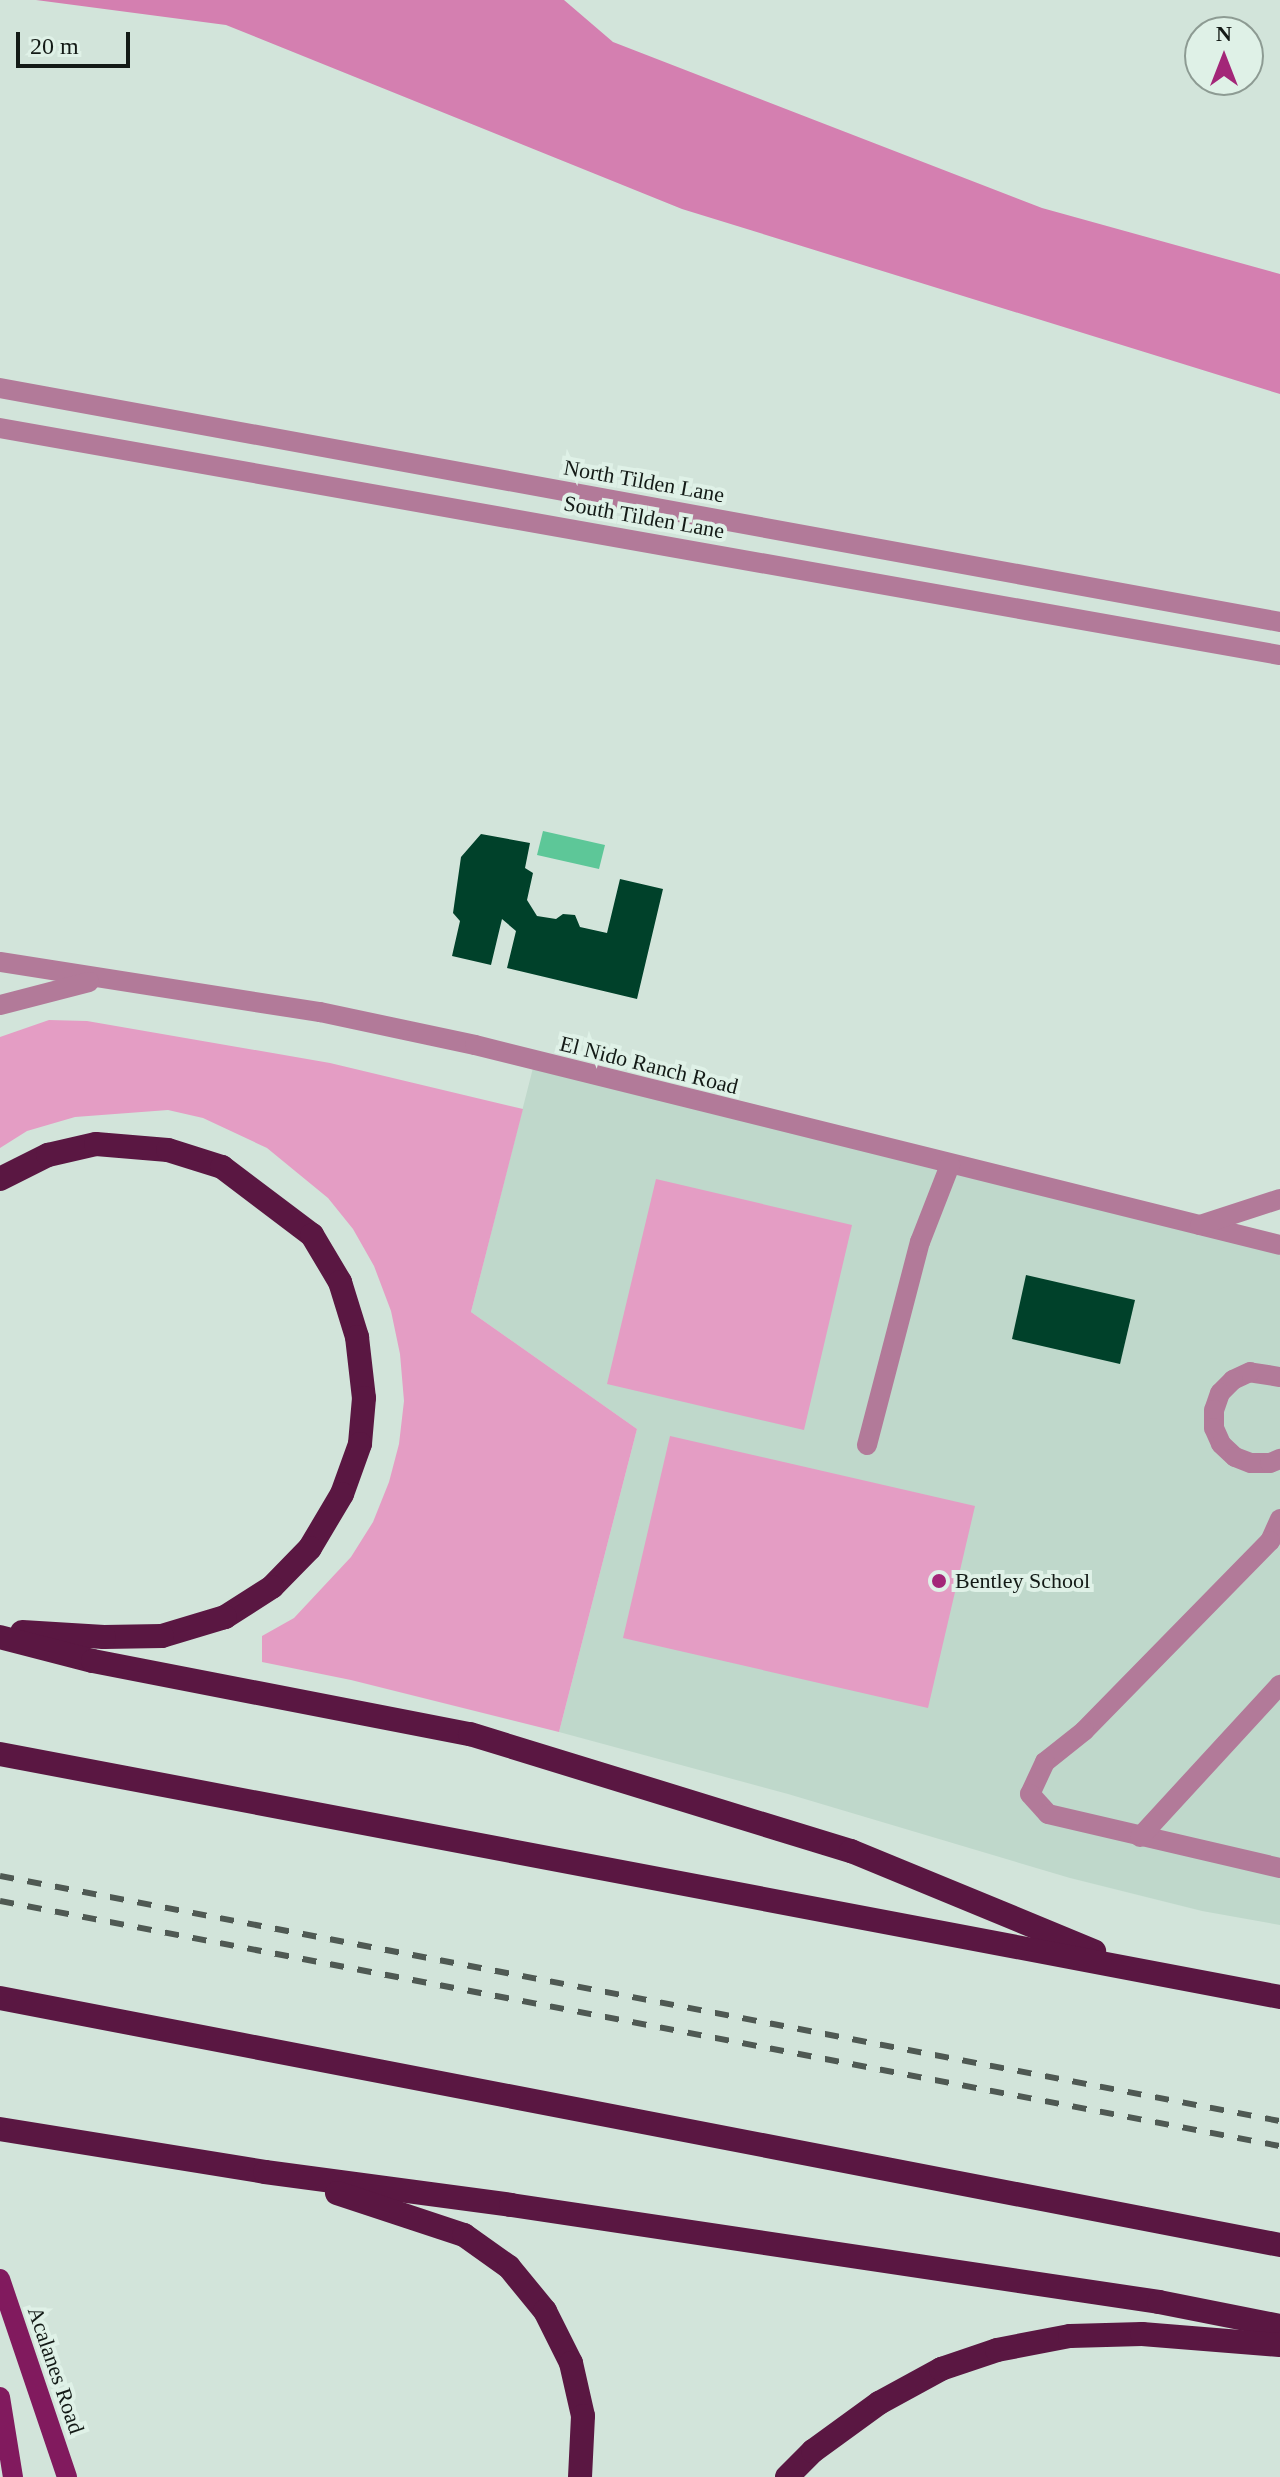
<!DOCTYPE html>
<html>
<head>
<meta charset="utf-8">
<style>
	body { margin:0 }
	#map { position:relative; width:1280px; height:2477px; overflow:hidden; background:#d2e4da; font-family:"Times New Roman",serif }
	div>[style] { position:absolute }
	.built>* { inset:0; background:#bfd8cb }
	.green>* { inset:0; background:#e49dc4 }
	.forest>* { inset:0; background:#d47fb0 }
	.water>* { inset:0; background:#5dc798 }
	.building>* { inset:0; background:#00412a }
	.minor>* { height:20px; margin:-10px; padding:0 10px; transform-origin:10px; border-radius:10px; background:#b27a99 }
	.major>* { height:20px; margin:-10px; padding:0 10px; transform-origin:10px; border-radius:10px; background:#811a5e }
	.highway>* { height:24px; margin:-12px; padding:0 12px; transform-origin:12px; border-radius:12px; background:#5a1742 }
	.rail>* { height:6px; margin-top:-3px; transform-origin:0; background:repeating-linear-gradient(90deg,#4f5953 0 14px,transparent 0 28px) }
	.dots>* { width:22px; height:22px; translate:-50% -50%; box-sizing:border-box; border:4px solid #dff1e7; border-radius:50% }
	span { translate:-50% -50%; white-space:nowrap; text-align:center; line-height:1.15; -webkit-text-stroke:8px #dff1e7; paint-order:stroke }
	.street-label { font-size:22px; color:#131a16 }
	.poi-label { font-size:22px; color:#131a16 }
	.left { translate:0 -50%; text-align:left }
	.north { position:absolute; left:1184px; top:16px; width:80px; height:80px; box-sizing:border-box; background:#dff1e7; border:2px solid #8d9b93; border-radius:50%; rotate:0deg; font-size:22px; font-weight:700; line-height:32px; text-align:center; color:#131a16 }
	.north::after { content:''; display:block; margin:auto; width:28px; height:36px; background:#a32678; clip-path:polygon(50% 0,100% 100%,50% 72%,0 100%) }
	.scale { position:absolute; left:16px; top:32px; width:114px; height:36px; box-sizing:border-box; border:4px solid #131a16; border-top:0; padding-left:10px; font-size:24px; line-height:28px; white-space:nowrap; color:#131a16; -webkit-text-stroke:6px #dff1e7; paint-order:stroke }
</style>
</head>
<body>
<div id="map">
	<div class="built">
		<i style="clip-path:polygon(535px 1060px,1280px 1245px,1280px 1925px,1202px 1911px,1070px 1878px,788px 1794px,559px 1732px,637px 1429px,471px 1312px)"></i>
	</div>
	<div class="green">
		<i style="clip-path:polygon(49px 1020px,87px 1021px,330px 1063px,523px 1109px,471px 1312px,637px 1429px,559px 1732px,351px 1680px,262px 1662px,262px 1636px,294px 1618px,351px 1557px,373px 1522px,389px 1482px,399px 1444px,404px 1401px,400px 1354px,391px 1311px,374px 1266px,353px 1229px,328px 1198px,267px 1148px,203px 1118px,168px 1110px,75px 1117px,27px 1131px,0 1148px,0 1037px)"></i>
		<i style="clip-path:polygon(656px 1179px,852px 1225px,804px 1430px,607px 1384px)"></i>
		<i style="clip-path:polygon(670px 1436px,975px 1506px,928px 1708px,623px 1638px)"></i>
	</div>
	<div class="forest">
		<i style="clip-path:polygon(36px 0,564px 0,613px 42px,1042px 208px,1280px 274px,1280px 394px,682px 209px,226px 25px)"></i>
	</div>
	<div class="water">
		<i style="clip-path:polygon(543px 831px,605px 845px,599px 869px,537px 855px)"></i>
	</div>
	<div class="building">
		<i style="clip-path:polygon(481px 834px,530px 843px,525px 868px,533px 873px,527px 900px,537px 916px,556px 919px,563px 914px,575px 915px,580px 927px,607px 933px,620px 879px,663px 889px,637px 999px,507px 968px,516px 931px,502px 919px,491px 965px,452px 956px,460px 921px,453px 913px,461px 857px)"></i>
		<i style="clip-path:polygon(1026px 1275px,1135px 1300px,1120px 1364px,1012px 1339px)"></i>
	</div>
	<div class="minor">
		<i style="left:0;top:388px;width:1301px;rotate:10.36deg"></i>
		<i style="left:0;top:428px;width:1300px;rotate:10.06deg"></i>
		<i style="left:0;top:962px;width:324px;rotate:8.9deg"></i>
		<i style="left:320px;top:1012px;width:158px;rotate:12deg"></i>
		<i style="left:475px;top:1045px;width:829px;rotate:13.95deg"></i>
		<i style="left:0;top:1005px;width:92px;rotate:-14.5deg"></i>
		<i style="left:1200px;top:1225px;width:84px;rotate:-18deg"></i>
		<i style="left:1280px;top:1377px;width:30px;rotate:-171deg"></i>
		<i style="left:1250px;top:1372px;width:19px;rotate:155deg"></i>
		<i style="left:1233px;top:1380px;width:18px;rotate:135deg"></i>
		<i style="left:1220px;top:1393px;width:18px;rotate:109deg"></i>
		<i style="left:1214px;top:1410px;width:18px;rotate:90deg"></i>
		<i style="left:1214px;top:1428px;width:17px;rotate:66deg"></i>
		<i style="left:1221px;top:1444px;width:19px;rotate:43deg"></i>
		<i style="left:1235px;top:1457px;width:17px;rotate:21deg"></i>
		<i style="left:1251px;top:1463px;width:19px"></i>
		<i style="left:1270px;top:1463px;width:11px;rotate:-22deg"></i>
		<i style="left:867px;top:1445px;width:210px;rotate:-75.4deg"></i>
		<i style="left:920px;top:1242px;width:83px;rotate:-68.7deg"></i>
		<i style="left:1280px;top:1519px;width:24px;rotate:114deg"></i>
		<i style="left:1270px;top:1541px;width:266px;rotate:134.4deg"></i>
		<i style="left:1084px;top:1731px;width:50px;rotate:141.5deg"></i>
		<i style="left:1045px;top:1762px;width:35px;rotate:115deg"></i>
		<i style="left:1030px;top:1794px;width:27px;rotate:48deg"></i>
		<i style="left:1048px;top:1814px;width:238px;rotate:13.1deg"></i>
		<i style="left:1140px;top:1837px;width:207px;rotate:-47.4deg"></i>
	</div>
	<div class="major">
		<i style="left:0;top:2279px;width:209px;rotate:71.3deg"></i>
		<i style="left:0;top:2397px;width:81px;rotate:80.8deg"></i>
	</div>
	<div class="highway">
		<i style="left:0;top:1179px;width:54px;rotate:-26.6deg"></i>
		<i style="left:48px;top:1155px;width:49px;rotate:-12.9deg"></i>
		<i style="left:96px;top:1144px;width:72px;rotate:4.8deg"></i>
		<i style="left:168px;top:1150px;width:57px;rotate:17.5deg"></i>
		<i style="left:222px;top:1167px;width:113px;rotate:37.1deg"></i>
		<i style="left:312px;top:1235px;width:55px;rotate:59.2deg"></i>
		<i style="left:340px;top:1282px;width:58px;rotate:72.8deg"></i>
		<i style="left:357px;top:1337px;width:61px;rotate:83.5deg"></i>
		<i style="left:364px;top:1398px;width:46px;rotate:95deg"></i>
		<i style="left:360px;top:1444px;width:53px;rotate:109.8deg"></i>
		<i style="left:342px;top:1494px;width:63px;rotate:120.7deg"></i>
		<i style="left:310px;top:1548px;width:54px;rotate:134.3deg"></i>
		<i style="left:272px;top:1587px;width:56px;rotate:147.4deg"></i>
		<i style="left:225px;top:1617px;width:66px;rotate:163.2deg"></i>
		<i style="left:162px;top:1636px;width:58px;rotate:179deg"></i>
		<i style="left:104px;top:1637px;width:82px;rotate:-176.5deg"></i>
		<i style="left:0;top:1637px;width:96px;rotate:14.5deg"></i>
		<i style="left:93px;top:1661px;width:384px;rotate:11deg"></i>
		<i style="left:470px;top:1734px;width:399px;rotate:17.1deg"></i>
		<i style="left:851px;top:1851px;width:263px;rotate:22.4deg"></i>
		<i style="left:0;top:1754px;width:1303px;rotate:10.75deg"></i>
		<i style="left:0;top:1998px;width:1304px;rotate:10.92deg"></i>
		<i style="left:0;top:2129px;width:268px;rotate:9.2deg"></i>
		<i style="left:265px;top:2172px;width:248px;rotate:7.6deg"></i>
		<i style="left:511px;top:2205px;width:655px;rotate:8.51deg"></i>
		<i style="left:1159px;top:2302px;width:123px;rotate:11.2deg"></i>
		<i style="left:337px;top:2193px;width:134px;rotate:18.3deg"></i>
		<i style="left:464px;top:2235px;width:55px;rotate:35.4deg"></i>
		<i style="left:509px;top:2267px;width:57px;rotate:50.7deg"></i>
		<i style="left:545px;top:2311px;width:58px;rotate:63.4deg"></i>
		<i style="left:571px;top:2363px;width:54px;rotate:77.2deg"></i>
		<i style="left:583px;top:2416px;width:61px;rotate:92.8deg"></i>
		<i style="left:787px;top:2477px;width:37px;rotate:-45deg"></i>
		<i style="left:813px;top:2451px;width:82px;rotate:-36deg"></i>
		<i style="left:879px;top:2403px;width:71px;rotate:-28.7deg"></i>
		<i style="left:941px;top:2369px;width:59px;rotate:-18.7deg"></i>
		<i style="left:997px;top:2350px;width:74px;rotate:-10.9deg"></i>
		<i style="left:1070px;top:2336px;width:72px;rotate:-1.6deg"></i>
		<i style="left:1142px;top:2334px;width:138px;rotate:4.6deg"></i>
	</div>
	<div class="rail">
		<i style="left:0;top:1876px;width:1303px;rotate:10.84deg"></i>
		<i style="left:0;top:1901px;width:1303px;rotate:10.84deg"></i>
	</div>
	<div class="dots">
		<i style="left:939px;top:1581px;background:#a32678"></i>
	</div>
	<div class="street-label">
		<span style="left:644px;top:481px;rotate:10deg">North Tilden Lane</span>
		<span style="left:644px;top:517px;rotate:10deg">South Tilden Lane</span>
		<span style="left:649px;top:1065px;rotate:14deg">El Nido Ranch Road</span>
		<span style="left:56px;top:2370px;rotate:71deg">Acalanes Road</span>
	</div>
	<div class="poi-label">
		<span class="left" style="left:955px;top:1581px">Bentley School</span>
	</div>
	<div class="north">N</div>
	<div class="scale">20 m</div>
</div>
</body>
</html>
